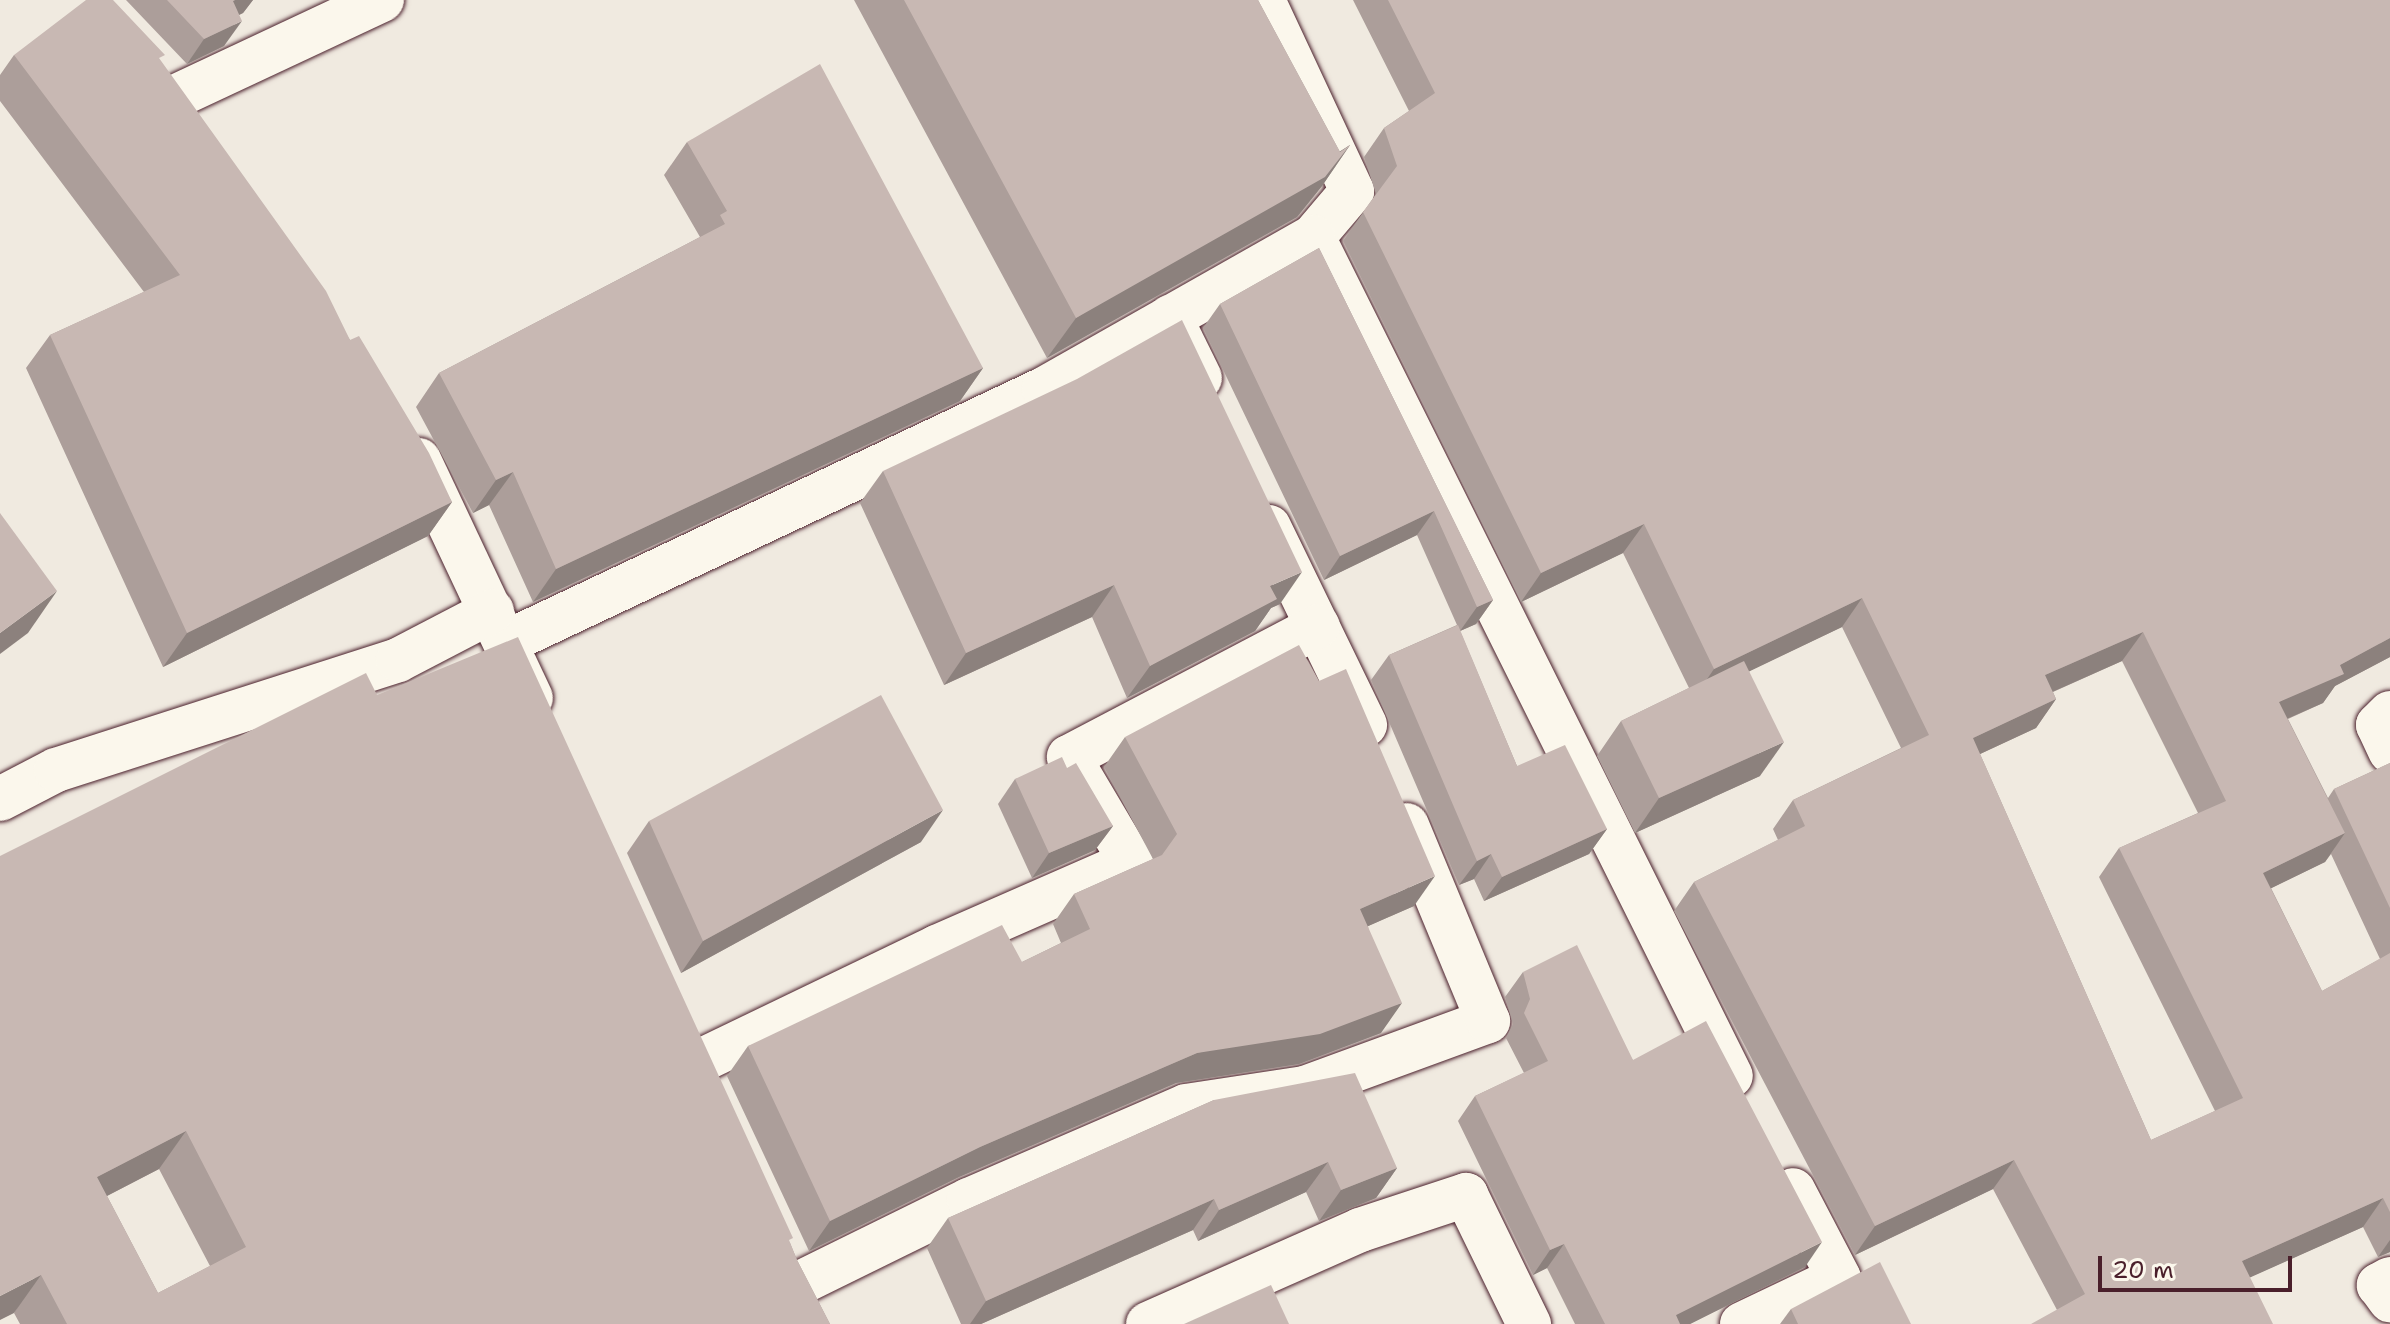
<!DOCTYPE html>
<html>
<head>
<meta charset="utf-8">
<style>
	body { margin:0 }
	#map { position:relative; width:2390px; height:1324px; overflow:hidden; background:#f0eae0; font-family:"Shantell Sans",sans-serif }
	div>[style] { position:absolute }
	.roads { filter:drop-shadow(0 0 2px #4a1f2b) drop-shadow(0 0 2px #4a1f2b) }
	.minor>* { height:44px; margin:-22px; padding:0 22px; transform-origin:22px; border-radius:22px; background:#fbf7ec }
	.wall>* { inset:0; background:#ac9e9a }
	.shaded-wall>* { inset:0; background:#8c817d }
	.building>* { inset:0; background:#c8b8b3 }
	span { translate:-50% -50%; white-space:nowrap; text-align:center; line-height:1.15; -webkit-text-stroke:6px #fbf7ec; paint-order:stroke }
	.scale { position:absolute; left:2098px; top:1256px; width:194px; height:36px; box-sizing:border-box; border:4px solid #4a1f2b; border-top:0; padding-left:10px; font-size:24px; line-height:28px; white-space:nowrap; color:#4a1f2b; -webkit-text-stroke:6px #fbf7ec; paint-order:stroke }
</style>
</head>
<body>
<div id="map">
	<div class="roads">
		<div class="minor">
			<i style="left:1263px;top:0;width:211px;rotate:65deg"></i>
			<i style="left:1352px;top:191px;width:60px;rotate:130.3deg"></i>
			<i style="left:1313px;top:237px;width:937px;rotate:63.52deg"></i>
			<i style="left:181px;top:94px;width:222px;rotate:-25.1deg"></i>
			<i style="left:1170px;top:317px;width:68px;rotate:63.8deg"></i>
			<i style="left:419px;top:460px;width:263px;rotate:64.8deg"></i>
			<i style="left:1269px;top:527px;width:220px;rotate:64.1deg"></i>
			<i style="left:507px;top:642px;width:594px;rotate:-25.23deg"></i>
			<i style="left:1044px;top:389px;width:309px;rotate:-29.5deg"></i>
			<i style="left:2390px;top:713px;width:17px;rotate:135deg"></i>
			<i style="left:2378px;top:725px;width:29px;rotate:65deg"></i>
			<i style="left:0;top:799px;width:63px;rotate:-27.4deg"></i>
			<i style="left:56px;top:770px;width:359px;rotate:-17.8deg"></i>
			<i style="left:398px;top:660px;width:106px;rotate:-27.5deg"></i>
			<i style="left:694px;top:1064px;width:270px;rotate:-25.7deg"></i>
			<i style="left:937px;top:947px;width:212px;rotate:-23.7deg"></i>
			<i style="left:1131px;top:862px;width:122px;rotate:-120.6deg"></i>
			<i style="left:1069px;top:757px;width:281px;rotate:-27.7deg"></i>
			<i style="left:2390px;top:1279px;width:13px;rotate:151deg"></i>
			<i style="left:2379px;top:1285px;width:19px;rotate:54deg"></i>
			<i style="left:802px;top:1282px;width:186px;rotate:-26.2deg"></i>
			<i style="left:969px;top:1200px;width:236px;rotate:-23.4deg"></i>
			<i style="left:1186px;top:1106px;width:120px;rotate:-8.6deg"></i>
			<i style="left:1305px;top:1088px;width:195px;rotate:-20.1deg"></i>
			<i style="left:1488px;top:1021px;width:212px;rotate:-112.5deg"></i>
			<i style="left:1148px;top:1324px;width:232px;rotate:-23.9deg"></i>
			<i style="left:1360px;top:1230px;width:112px;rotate:-18.3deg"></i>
			<i style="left:1466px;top:1195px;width:144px;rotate:64deg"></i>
			<i style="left:1742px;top:1324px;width:107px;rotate:-25.4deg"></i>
			<i style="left:1839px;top:1278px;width:99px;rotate:-117.6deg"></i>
		</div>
	</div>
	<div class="wall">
		<i style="clip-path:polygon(126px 0,253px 0,243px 13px,239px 15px,224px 46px,187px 64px)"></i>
		<i style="clip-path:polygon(854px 0,1258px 0,1340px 152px,1350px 145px,1322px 186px,1297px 217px,1047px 358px)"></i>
		<i style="clip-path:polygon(evenodd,1353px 0,2390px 0,2390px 657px,2335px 686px,2323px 703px,2288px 719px,2328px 798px,2334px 789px,2390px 763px,2390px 1252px,2378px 1257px,2363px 1227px,2250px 1277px,2057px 1310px,1993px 1189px,1855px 1255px,1674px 911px,1694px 882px,1778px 840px,1773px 829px,1793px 800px,1901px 748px,1842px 627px,1749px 671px,1760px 776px,1635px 833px,1597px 756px,1621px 721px,1689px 688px,1623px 553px,1521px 602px,1343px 241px,1376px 194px,1364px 157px,1384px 128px,1409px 111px,1353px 0,2122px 661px,2198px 813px,2119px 848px,2099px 877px,2215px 1111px,2151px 1140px,1980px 754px,2036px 728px,2056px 699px,2053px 692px,2122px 661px,1353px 0,2331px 854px,2380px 959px,2322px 991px,2271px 888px,2325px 862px,2331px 854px)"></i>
		<i style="clip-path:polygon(14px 55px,161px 62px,350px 340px,452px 502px,428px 536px,163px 667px,26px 368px,50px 335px,144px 292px,0 101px,0 75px)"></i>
		<i style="clip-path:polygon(687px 142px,983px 368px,960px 401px,533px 602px,489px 505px,473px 513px,416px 407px,439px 373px,700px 237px,664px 175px)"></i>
		<i style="clip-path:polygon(1319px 248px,1493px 600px,1476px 624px,1460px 631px,1517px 766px,1607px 829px,1589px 854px,1484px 901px,1474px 879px,1459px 885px,1371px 680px,1389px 655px,1457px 625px,1417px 535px,1324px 580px,1203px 328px,1220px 304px)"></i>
		<i style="clip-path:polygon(883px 471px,1280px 604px,1271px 608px,1255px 631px,1127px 698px,1092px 617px,944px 685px,860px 503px)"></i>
		<i style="clip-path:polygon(evenodd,377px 695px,790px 1243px,797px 1260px,830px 1324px,20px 1324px,14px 1313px,377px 695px,159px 1169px,210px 1266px,158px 1293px,107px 1196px,159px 1169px)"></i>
		<i style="clip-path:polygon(1125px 737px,1414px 906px,1368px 926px,1381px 1033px,1299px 1064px,1176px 1083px,959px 1177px,809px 1251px,727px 1076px,748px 1046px,1022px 962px,1061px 943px,1053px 924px,1074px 894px,1153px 859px,1104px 767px)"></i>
		<i style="clip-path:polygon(1067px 768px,1113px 826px,1095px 850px,1032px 878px,998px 804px,1015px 779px)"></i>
		<i style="clip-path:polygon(649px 821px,921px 842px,681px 973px,627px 853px)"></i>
		<i style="clip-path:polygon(1523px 972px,1633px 1060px,1805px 1267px,1690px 1324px,1575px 1324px,1547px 1268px,1533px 1275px,1458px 1121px,1475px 1096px,1524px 1073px,1506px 1038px,1513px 1024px,1505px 997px)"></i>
		<i style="clip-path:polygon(1214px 1100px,1397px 1168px,1376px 1198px,1319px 1221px,1306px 1192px,1198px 1241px,1193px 1230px,981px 1324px,961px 1324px,927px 1248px,948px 1218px)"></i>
		<i style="clip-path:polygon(1791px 1309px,1911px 1324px,1780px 1324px)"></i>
	</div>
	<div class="shaded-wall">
		<i style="clip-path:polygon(235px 0,253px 0,243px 13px,215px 26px,233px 1px)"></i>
		<i style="clip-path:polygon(242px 21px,224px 46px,187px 64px,204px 39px)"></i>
		<i style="clip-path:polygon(1350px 145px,1322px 186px,1297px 217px,1047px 358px,1076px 318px)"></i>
		<i style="clip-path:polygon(983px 368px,960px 401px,533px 602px,556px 569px)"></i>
		<i style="clip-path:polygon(513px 472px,489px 505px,473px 513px,496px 480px)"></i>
		<i style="clip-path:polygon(452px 502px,428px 536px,163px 667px,187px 633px)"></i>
		<i style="clip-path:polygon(1434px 511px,1417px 535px,1324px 580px,1340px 556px)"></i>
		<i style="clip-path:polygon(1644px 524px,1623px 553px,1521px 602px,1541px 573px)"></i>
		<i style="clip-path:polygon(1302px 572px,1280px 604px,1271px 608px,1255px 631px,1127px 698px,1150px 666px,1270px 586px)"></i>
		<i style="clip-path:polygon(1114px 585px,1092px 617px,944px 685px,966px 653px)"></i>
		<i style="clip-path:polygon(57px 591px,28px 633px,0 654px,0 633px)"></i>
		<i style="clip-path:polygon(1862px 598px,1842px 627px,1694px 698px,1714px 669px)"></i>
		<i style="clip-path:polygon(1493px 600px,1476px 624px,1460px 631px,1477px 607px)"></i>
		<i style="clip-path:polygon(2143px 632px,2122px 661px,2025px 704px,2045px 675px)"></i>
		<i style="clip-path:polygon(2390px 638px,2390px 657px,2335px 686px,2323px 703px,2259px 731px,2279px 702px,2340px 665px)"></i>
		<i style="clip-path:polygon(2056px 699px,2036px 728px,1952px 767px,1973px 738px)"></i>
		<i style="clip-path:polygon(1784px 742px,1760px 776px,1635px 833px,1659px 798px)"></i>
		<i style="clip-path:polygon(943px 810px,921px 842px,681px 973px,703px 941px)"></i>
		<i style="clip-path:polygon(1113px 826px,1095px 850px,1032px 878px,1049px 853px)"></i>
		<i style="clip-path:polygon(1607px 829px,1589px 854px,1484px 901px,1502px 877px)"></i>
		<i style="clip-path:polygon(2345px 833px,2325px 862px,2243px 902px,2263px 873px)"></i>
		<i style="clip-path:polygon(1491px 854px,1474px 879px,1459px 885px,1477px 861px)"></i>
		<i style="clip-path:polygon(1435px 876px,1414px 906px,1339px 939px,1360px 909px)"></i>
		<i style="clip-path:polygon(1402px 1003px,1381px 1033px,1299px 1064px,1176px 1083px,959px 1177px,809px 1251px,830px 1221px,980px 1147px,1197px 1053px)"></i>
		<i style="clip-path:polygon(186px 1131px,159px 1169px,70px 1215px,97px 1177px)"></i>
		<i style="clip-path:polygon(2014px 1160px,1993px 1189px,1855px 1255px,1875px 1226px)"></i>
		<i style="clip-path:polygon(1328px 1162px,1306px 1192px,1198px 1241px,1219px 1210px)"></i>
		<i style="clip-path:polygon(1397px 1168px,1376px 1198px,1319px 1221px,1341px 1190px)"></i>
		<i style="clip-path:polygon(2383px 1198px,2363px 1227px,2222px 1290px,2242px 1261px)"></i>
		<i style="clip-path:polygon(1214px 1199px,1193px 1230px,981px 1324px,970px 1324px,986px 1301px)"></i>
		<i style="clip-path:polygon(2390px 1240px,2390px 1252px,2378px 1257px)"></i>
		<i style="clip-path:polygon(1822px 1242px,1805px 1267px,1690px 1324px,1670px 1324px,1676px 1315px)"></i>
		<i style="clip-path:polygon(1564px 1244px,1547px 1268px,1533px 1275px,1550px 1250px)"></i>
		<i style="clip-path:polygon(41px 1275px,14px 1313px,0 1320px,0 1296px)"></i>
	</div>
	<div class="building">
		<i style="clip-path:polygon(86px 0,113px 0,165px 55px,159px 58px,326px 291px,350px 340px,359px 336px,429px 453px,452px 502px,187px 633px,50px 335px,180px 275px,14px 55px)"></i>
		<i style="clip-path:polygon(167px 0,235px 0,233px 1px,242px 21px,204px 39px)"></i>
		<i style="clip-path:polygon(904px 0,1258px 0,1340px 152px,1350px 145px,1325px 177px,1076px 318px)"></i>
		<i style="clip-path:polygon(evenodd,1388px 0,2390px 0,2390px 638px,2340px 665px,2344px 674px,2279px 702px,2345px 833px,2263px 873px,2322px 991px,2390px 953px,2390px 1212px,2383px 1198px,2242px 1261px,2273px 1324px,2031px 1324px,2085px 1294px,2014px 1160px,1875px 1226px,1694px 882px,1805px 826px,1793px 800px,1929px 735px,1862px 598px,1714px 669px,1644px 524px,1541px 573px,1363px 212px,1397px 166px,1384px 128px,1435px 93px,1388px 0,2143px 632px,2226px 801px,2119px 848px,2243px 1098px,2151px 1140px,1973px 738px,2056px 699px,2045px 675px,2143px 632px)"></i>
		<i style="clip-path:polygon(820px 64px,983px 368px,556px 569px,513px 472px,496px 480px,439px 373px,725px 224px,720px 215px,727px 211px,687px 142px)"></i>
		<i style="clip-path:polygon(1319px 248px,1493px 600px,1477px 607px,1434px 511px,1340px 556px,1220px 304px)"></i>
		<i style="clip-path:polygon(1182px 320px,1302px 572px,1270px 586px,1277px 599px,1150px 666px,1114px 585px,966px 653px,883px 471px,1077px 379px)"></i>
		<i style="clip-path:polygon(0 513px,57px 591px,0 633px)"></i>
		<i style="clip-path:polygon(1458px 625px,1517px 766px,1565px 745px,1607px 829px,1502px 877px,1491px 854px,1477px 861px,1389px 655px)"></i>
		<i style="clip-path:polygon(evenodd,518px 637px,793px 1238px,789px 1240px,797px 1260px,830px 1324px,67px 1324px,41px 1275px,0 1296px,0 856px,366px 673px,377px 695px,518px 637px,186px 1131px,246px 1247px,158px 1293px,97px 1177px,186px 1131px)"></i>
		<i style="clip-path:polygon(1299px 645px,1319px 681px,1346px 669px,1435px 876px,1360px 909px,1402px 1003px,1320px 1034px,1197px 1053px,980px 1147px,830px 1221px,748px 1046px,1002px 925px,1022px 962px,1090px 929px,1074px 894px,1162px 855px,1177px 834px,1125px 737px)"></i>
		<i style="clip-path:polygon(1744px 661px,1784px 742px,1659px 798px,1621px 721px)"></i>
		<i style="clip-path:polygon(881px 695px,943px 810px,703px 941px,649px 821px)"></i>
		<i style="clip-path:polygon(1062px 757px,1067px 768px,1076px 763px,1113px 826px,1049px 853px,1015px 779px)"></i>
		<i style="clip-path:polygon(2390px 763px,2390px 908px,2334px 789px)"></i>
		<i style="clip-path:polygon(1577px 945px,1633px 1060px,1706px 1021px,1822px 1242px,1676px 1315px,1680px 1324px,1605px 1324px,1564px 1244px,1550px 1250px,1475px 1096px,1548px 1061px,1524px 1013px,1530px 999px,1523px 972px)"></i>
		<i style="clip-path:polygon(1355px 1073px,1397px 1168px,1341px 1190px,1328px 1162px,1219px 1210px,1214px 1199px,986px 1301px,948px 1218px,1214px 1100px)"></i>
		<i style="clip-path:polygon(1880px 1262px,1911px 1324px,1798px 1324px,1791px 1309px)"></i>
		<i style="clip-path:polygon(1271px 1285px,1289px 1324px,1184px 1324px)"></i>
	</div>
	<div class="scale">20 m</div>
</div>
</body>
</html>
